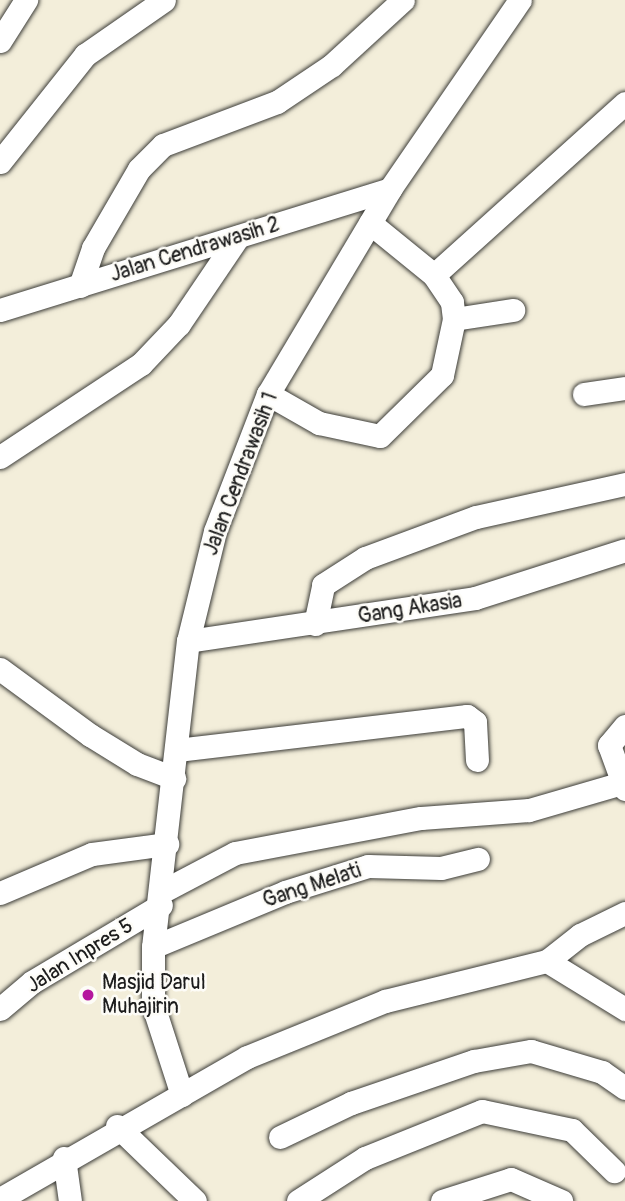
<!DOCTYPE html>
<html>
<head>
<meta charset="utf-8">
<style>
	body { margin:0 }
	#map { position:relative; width:625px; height:1201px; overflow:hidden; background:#f3eeda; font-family:Pangolin,sans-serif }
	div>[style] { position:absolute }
	.roads { filter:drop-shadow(0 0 2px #3c3c38) drop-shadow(0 0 2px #3c3c38) }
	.minor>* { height:23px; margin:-11.5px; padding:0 11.5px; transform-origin:11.5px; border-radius:11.5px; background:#fff }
	.dots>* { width:19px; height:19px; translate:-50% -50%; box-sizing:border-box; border:4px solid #fdfcf7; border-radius:50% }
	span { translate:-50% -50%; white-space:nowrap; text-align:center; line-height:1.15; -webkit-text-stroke:5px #fdfcf7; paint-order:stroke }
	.street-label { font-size:21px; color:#1c1c1c }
	.poi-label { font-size:21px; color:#1c1c1c }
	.left { translate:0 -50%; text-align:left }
</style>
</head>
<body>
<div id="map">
	<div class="roads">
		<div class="minor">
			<i style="left:0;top:41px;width:49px;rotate:-57.6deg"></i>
			<i style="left:0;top:162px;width:137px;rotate:-51.5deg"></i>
			<i style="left:85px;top:55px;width:96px;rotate:-34.8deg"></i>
			<i style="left:370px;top:223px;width:82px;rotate:39.1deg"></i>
			<i style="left:434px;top:275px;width:257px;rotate:-42deg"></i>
			<i style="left:80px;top:286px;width:40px;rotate:-71.1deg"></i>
			<i style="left:93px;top:248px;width:91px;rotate:-59.8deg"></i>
			<i style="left:139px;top:169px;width:34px;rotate:-45deg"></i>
			<i style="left:163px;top:145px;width:122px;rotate:-20.7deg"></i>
			<i style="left:277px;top:102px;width:66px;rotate:-33.9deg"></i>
			<i style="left:332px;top:65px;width:96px;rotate:-42.5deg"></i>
			<i style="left:0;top:310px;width:408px;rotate:-17.2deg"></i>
			<i style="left:454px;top:319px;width:60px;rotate:-8.7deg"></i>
			<i style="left:268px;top:394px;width:59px;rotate:29.6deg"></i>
			<i style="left:319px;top:423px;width:62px;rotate:12deg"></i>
			<i style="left:380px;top:436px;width:87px;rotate:-44.5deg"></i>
			<i style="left:442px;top:375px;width:57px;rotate:-77.9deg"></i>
			<i style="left:454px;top:319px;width:17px;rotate:-97deg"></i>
			<i style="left:452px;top:302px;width:32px;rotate:-124deg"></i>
			<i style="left:584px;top:394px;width:41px;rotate:-8.3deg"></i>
			<i style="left:0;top:457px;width:169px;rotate:-33.4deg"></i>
			<i style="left:141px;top:364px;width:55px;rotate:-46.5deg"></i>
			<i style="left:179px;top:324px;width:105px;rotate:-55.9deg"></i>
			<i style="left:315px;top:624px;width:40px;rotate:-78deg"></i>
			<i style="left:323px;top:585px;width:50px;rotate:-32.7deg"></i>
			<i style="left:365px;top:558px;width:118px;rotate:-20.3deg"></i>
			<i style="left:476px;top:517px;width:153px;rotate:-12.5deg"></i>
			<i style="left:188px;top:641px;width:290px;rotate:-8.5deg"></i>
			<i style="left:475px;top:598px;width:157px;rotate:-17.7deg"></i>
			<i style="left:0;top:669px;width:112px;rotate:36.3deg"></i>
			<i style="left:90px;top:735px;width:55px;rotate:31.7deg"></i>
			<i style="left:137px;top:764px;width:40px;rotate:21deg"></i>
			<i style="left:625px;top:726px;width:25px;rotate:130deg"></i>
			<i style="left:609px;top:745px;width:47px;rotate:70deg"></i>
			<i style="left:177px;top:750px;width:292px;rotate:-6.7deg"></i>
			<i style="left:467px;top:716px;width:10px;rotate:37deg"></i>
			<i style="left:475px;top:722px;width:38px;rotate:87deg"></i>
			<i style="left:163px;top:891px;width:81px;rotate:-27.8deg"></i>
			<i style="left:235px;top:853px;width:189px;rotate:-10.7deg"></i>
			<i style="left:421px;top:818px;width:108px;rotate:-4.2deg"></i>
			<i style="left:529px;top:810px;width:97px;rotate:-16.2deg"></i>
			<i style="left:0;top:893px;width:100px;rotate:-23deg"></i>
			<i style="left:92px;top:854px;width:76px;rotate:-7.6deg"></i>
			<i style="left:153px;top:947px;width:143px;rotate:-22.6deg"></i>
			<i style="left:285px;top:892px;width:87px;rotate:-17.4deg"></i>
			<i style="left:368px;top:866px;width:73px;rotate:1.6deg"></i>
			<i style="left:441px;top:868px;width:38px;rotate:-14deg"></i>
			<i style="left:547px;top:961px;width:92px;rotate:31.6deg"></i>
			<i style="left:0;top:1009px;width:42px;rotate:-40.2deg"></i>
			<i style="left:32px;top:982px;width:150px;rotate:-30.8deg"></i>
			<i style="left:182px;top:1095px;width:95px;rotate:-107.9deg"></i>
			<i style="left:153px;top:1005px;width:58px;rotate:-90deg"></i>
			<i style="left:153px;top:947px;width:308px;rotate:-83.5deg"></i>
			<i style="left:188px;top:641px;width:113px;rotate:-76.2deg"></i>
			<i style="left:215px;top:531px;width:147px;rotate:-68.9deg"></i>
			<i style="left:268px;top:394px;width:239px;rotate:-59.2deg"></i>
			<i style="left:390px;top:189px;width:229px;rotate:-55.5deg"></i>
			<i style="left:117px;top:1126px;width:108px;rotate:43.9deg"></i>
			<i style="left:280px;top:1137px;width:79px;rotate:-25.6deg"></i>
			<i style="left:351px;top:1103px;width:130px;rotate:-18.9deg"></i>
			<i style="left:474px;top:1061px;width:58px;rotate:-10deg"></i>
			<i style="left:531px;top:1051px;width:74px;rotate:16.5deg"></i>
			<i style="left:602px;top:1072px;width:28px;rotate:35deg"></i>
			<i style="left:64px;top:1158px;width:43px;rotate:82.1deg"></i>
			<i style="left:0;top:1199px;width:285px;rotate:-29.9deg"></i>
			<i style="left:247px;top:1057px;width:149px;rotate:-22.1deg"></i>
			<i style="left:385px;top:1001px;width:167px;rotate:-13.9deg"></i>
			<i style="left:547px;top:961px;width:42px;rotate:-38.2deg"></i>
			<i style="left:580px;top:935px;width:50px;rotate:-26.1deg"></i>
			<i style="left:298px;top:1201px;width:80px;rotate:-32.7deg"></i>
			<i style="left:365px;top:1158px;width:126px;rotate:-21.9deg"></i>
			<i style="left:482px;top:1111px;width:92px;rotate:11.9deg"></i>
			<i style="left:572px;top:1130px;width:59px;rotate:44.3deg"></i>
			<i style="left:442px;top:1201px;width:72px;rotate:-17.7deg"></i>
			<i style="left:511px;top:1179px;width:55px;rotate:23.7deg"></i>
		</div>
	</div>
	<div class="dots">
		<i style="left:88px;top:995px;background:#b5179e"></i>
	</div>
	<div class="street-label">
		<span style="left:195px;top:250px;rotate:-17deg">Jalan Cendrawasih 2</span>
		<span style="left:241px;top:474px;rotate:-69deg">Jalan Cendrawasih 1</span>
		<span style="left:410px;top:609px;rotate:-9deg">Gang Akasia</span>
		<span style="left:312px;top:886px;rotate:-18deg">Gang Melati</span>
		<span style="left:80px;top:956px;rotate:-32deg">Jalan Inpres 5</span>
	</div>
	<div class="poi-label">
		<span class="left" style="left:102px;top:995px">Masjid Darul<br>Muhajirin</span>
	</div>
</div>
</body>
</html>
